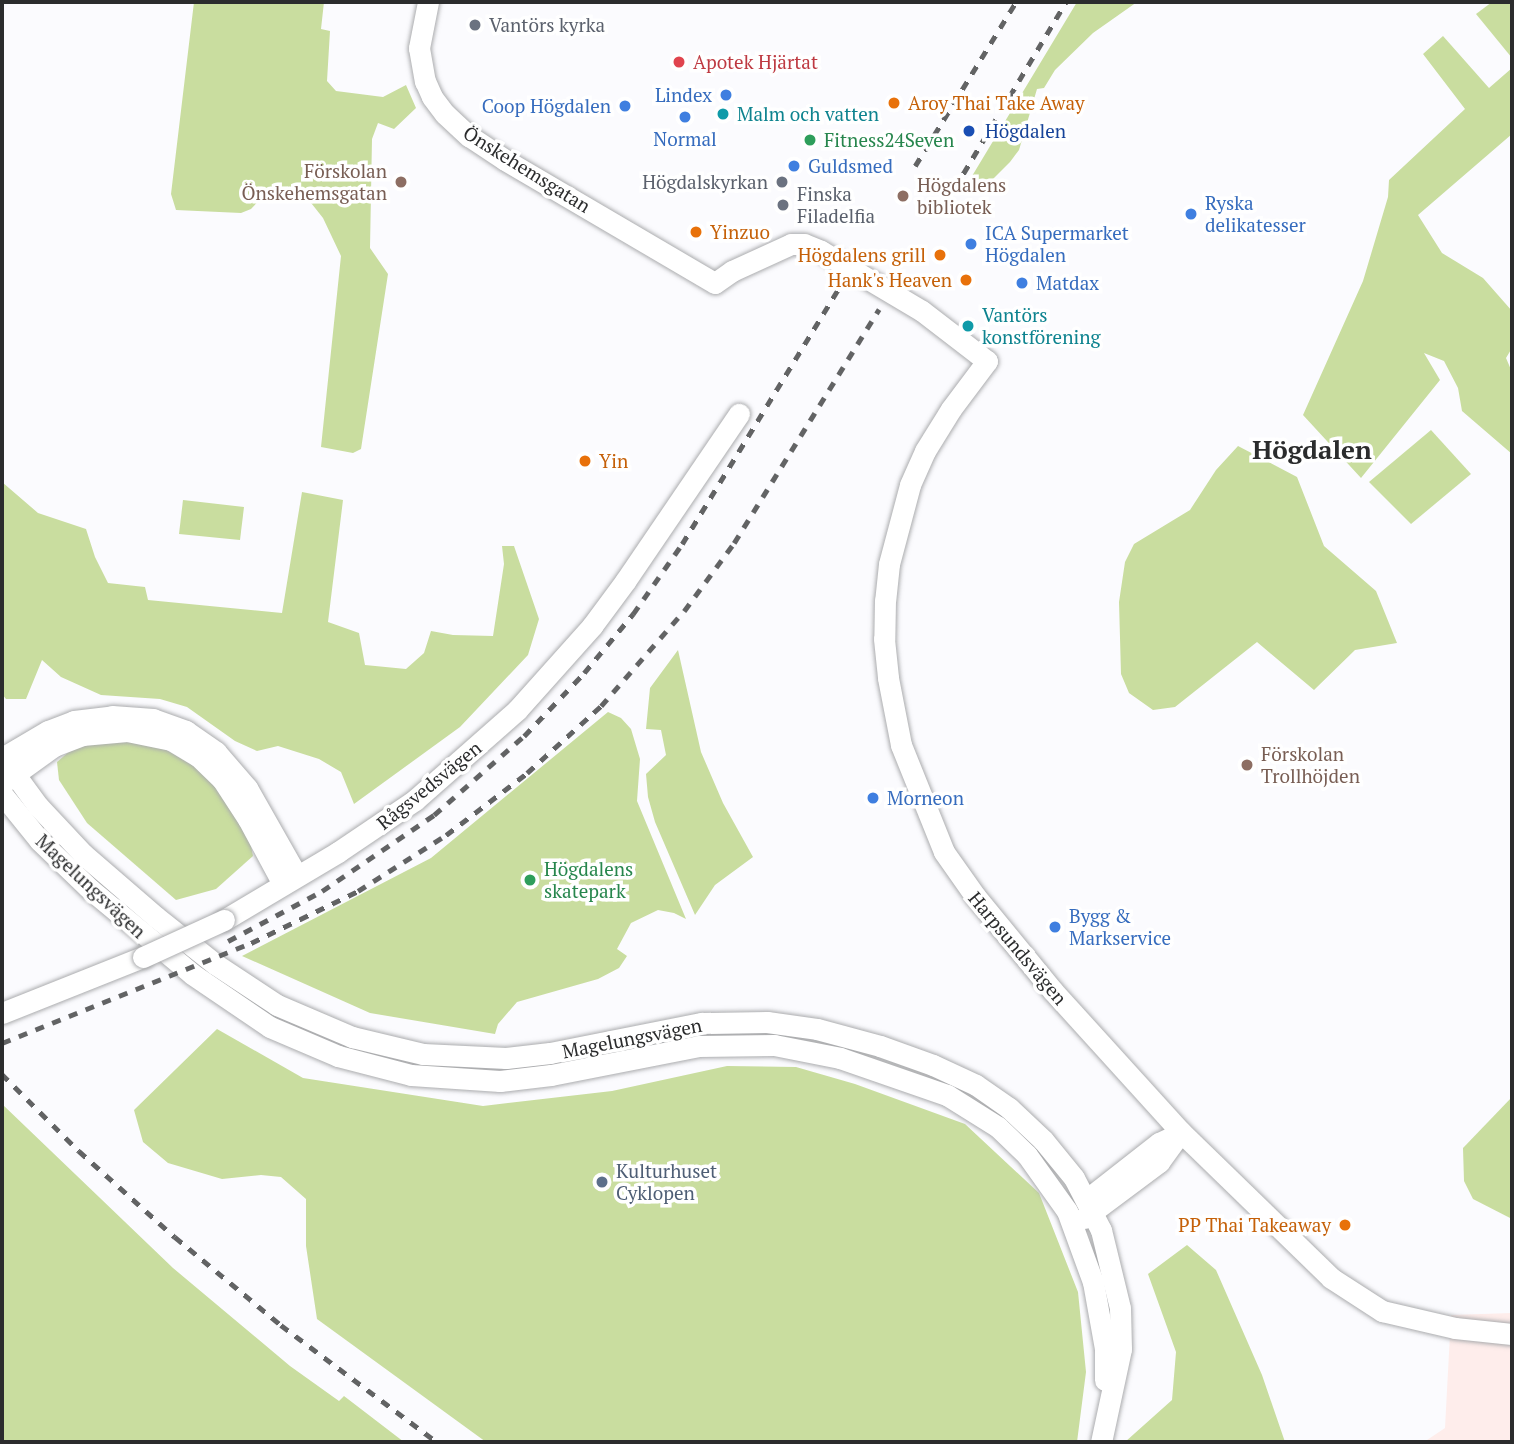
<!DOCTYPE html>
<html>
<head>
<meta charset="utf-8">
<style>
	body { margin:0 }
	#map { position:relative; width:1514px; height:1444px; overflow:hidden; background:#fbfbfe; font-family:"PT Serif",serif }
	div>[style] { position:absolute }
	.industrial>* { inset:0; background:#feedeb }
	.green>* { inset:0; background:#c9dd9f }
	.roads { filter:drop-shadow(0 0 2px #abacae) drop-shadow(0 0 2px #abacae) }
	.secondary>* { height:21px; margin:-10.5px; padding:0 10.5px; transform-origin:10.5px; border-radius:10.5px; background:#fff }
	.rail>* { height:4.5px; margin-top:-2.25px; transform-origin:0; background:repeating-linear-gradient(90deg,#626364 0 9px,transparent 0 18px) }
	.bridges { filter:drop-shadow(0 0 2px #abacae) drop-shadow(0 0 2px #abacae) }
	.secondary-bridge>* { height:21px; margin:-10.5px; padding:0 10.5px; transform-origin:10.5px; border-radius:10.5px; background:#fff }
	.dots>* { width:19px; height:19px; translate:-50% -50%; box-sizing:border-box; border:4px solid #fff; border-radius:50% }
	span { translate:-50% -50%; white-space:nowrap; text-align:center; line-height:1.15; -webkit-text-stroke:7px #fff; paint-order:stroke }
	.worship-label { font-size:19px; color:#5b616d }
	.left { translate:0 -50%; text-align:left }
	.right { translate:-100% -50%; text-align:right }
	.health-label { font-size:19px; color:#be3a42 }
	.shop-label { font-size:19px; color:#366cbe }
	.food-label { font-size:19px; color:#c56008 }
	.culture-label { font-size:19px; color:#0d838f }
	.transit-label { font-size:19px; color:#164399 }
	.leisure-label { font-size:19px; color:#27864d }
	.street-label { font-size:19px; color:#2b2c2d }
	.education-label { font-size:19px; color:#785e54 }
	.service-label { font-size:19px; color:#4e5e75 }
	.district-label { font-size:26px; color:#2b2c2d; font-weight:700 }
	.frame { position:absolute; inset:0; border:4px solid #2b2c2d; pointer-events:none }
</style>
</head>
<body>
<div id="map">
	<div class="industrial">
		<i style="clip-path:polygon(1512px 1313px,1512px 1442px,1424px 1442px,1445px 1428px,1451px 1315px)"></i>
	</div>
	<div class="green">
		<i style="clip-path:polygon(194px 2px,324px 2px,321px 29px,330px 31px,327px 81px,336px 91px,383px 97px,406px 85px,416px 108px,394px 129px,378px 123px,372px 139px,370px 248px,388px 274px,361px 449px,353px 453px,321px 447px,341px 256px,323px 218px,304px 194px,268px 191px,251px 209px,241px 213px,176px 210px,171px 194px)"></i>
		<i style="clip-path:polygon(1077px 2px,1137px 2px,1093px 33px,1055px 70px,1044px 88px,1037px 89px,1019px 150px,1010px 162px,980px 192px,963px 191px)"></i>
		<i style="clip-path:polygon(1492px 2px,1512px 2px,1512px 58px,1476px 14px)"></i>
		<i style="clip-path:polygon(1443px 36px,1489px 88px,1512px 68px,1512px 134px,1418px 215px,1442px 253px,1483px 278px,1512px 311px,1512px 348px,1506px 358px,1512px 372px,1512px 454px,1462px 411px,1458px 388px,1444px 361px,1424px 353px,1440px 380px,1361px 478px,1303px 415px,1363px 281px,1388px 197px,1389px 180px,1465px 109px,1423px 54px)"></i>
		<i style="clip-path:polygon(1431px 430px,1471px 474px,1411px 524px,1369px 482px)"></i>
		<i style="clip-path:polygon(1238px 446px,1297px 477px,1324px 546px,1376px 591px,1397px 643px,1355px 650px,1314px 690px,1257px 642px,1175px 707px,1153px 710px,1129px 693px,1121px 674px,1119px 602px,1125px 562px,1134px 544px,1190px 510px,1216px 470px)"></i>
		<i style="clip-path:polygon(2px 482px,38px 513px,86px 529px,95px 557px,108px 583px,145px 587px,148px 600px,282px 613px,302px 492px,343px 500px,328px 622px,359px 633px,365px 665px,406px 669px,424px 653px,431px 631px,453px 635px,493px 636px,504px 564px,502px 546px,514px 546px,539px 619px,528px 655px,460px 727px,354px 804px,341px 772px,319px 759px,278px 746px,257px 751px,235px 741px,187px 707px,160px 699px,101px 695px,61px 677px,42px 660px,26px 699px,6px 699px,2px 694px)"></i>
		<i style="clip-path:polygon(183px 500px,244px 507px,240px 540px,179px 534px)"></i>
		<i style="clip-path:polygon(678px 650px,701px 752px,723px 803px,753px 857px,715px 885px,695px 915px,655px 822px,648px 797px,646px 774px,666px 755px,661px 730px,646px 729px,650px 688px)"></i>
		<i style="clip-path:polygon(608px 712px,621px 718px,631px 729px,640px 759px,637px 801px,686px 919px,674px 913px,658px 910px,631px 923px,617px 949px,627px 956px,619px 968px,598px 979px,517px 1002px,498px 1024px,495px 1034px,370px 1013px,242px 956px,431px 858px)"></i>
		<i style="clip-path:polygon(130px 739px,158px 745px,209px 775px,250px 841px,253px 856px,216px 889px,176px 900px,87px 823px,59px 780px,57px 762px,71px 750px,103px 741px)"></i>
		<i style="clip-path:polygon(217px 1029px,303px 1078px,483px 1106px,612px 1091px,727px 1066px,796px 1067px,855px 1084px,965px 1124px,1039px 1193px,1078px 1292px,1086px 1372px,1077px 1442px,486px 1442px,317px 1319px,306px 1246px,306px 1199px,281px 1177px,261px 1175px,222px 1179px,168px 1163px,143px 1142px,134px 1110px)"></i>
		<i style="clip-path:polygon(1512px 1097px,1512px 1219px,1473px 1199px,1464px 1181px,1463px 1148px)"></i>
		<i style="clip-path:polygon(2px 1104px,173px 1268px,290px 1366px,339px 1401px,344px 1396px,404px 1442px,2px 1442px)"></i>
		<i style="clip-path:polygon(1187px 1245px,1216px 1270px,1262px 1375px,1285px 1442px,1125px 1442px,1172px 1400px,1176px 1352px,1148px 1274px)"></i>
	</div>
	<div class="roads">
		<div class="secondary">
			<i style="left:428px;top:2px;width:47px;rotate:101.1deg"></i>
			<i style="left:419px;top:48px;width:34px;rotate:80deg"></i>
			<i style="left:425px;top:81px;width:17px;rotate:66deg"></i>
			<i style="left:432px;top:97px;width:21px;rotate:53deg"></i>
			<i style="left:445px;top:114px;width:33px;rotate:43deg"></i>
			<i style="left:469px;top:136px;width:43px;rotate:33.7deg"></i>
			<i style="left:505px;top:160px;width:243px;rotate:30.4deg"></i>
			<i style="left:715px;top:283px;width:21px;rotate:-35deg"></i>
			<i style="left:732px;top:271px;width:65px;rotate:-24.6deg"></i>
			<i style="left:791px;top:244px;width:13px"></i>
			<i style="left:804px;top:244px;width:18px;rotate:22deg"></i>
			<i style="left:821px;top:251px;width:117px;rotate:30.7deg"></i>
			<i style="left:922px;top:311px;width:82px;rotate:37.6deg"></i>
			<i style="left:987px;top:361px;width:60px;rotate:126.9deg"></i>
			<i style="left:951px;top:409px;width:49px;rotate:121.8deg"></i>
			<i style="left:925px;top:451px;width:37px;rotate:114deg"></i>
			<i style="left:910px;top:485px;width:82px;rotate:104.9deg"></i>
			<i style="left:889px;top:564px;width:36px;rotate:96deg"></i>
			<i style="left:885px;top:600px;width:39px;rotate:91deg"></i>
			<i style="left:884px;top:639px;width:39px;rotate:84deg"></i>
			<i style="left:888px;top:678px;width:68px;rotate:79deg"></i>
			<i style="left:901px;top:745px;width:115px;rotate:68.1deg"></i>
			<i style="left:944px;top:852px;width:54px;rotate:54.8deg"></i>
			<i style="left:975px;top:896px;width:123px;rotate:50.6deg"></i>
			<i style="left:1053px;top:991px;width:190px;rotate:47.8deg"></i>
			<i style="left:1181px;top:1132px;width:209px;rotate:44.2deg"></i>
			<i style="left:1331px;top:1278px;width:61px;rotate:32.9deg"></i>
			<i style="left:1382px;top:1311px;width:75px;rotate:13.1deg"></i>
			<i style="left:1455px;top:1328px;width:57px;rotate:6deg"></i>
			<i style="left:2px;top:757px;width:61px;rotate:53.7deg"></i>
			<i style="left:38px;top:806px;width:66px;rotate:46.8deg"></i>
			<i style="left:83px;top:854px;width:96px;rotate:40.8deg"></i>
			<i style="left:156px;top:917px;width:75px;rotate:38.5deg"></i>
			<i style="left:215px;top:964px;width:74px;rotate:33.5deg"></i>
			<i style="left:277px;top:1005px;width:82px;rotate:23.1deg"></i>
			<i style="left:352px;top:1037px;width:73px;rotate:13.5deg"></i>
			<i style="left:423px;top:1054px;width:83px;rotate:2.8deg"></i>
			<i style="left:506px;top:1058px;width:44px;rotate:-6.5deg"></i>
			<i style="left:550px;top:1053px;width:155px;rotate:-11.2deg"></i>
			<i style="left:702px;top:1023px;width:65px;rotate:-0.9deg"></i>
			<i style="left:767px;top:1022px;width:50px;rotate:8deg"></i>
			<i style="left:817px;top:1029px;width:65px;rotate:15.1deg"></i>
			<i style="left:880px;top:1046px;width:56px;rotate:19.7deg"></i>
			<i style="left:933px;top:1065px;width:47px;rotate:24.9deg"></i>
			<i style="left:976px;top:1085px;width:40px;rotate:34.9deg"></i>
			<i style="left:1009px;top:1108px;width:47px;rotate:43.3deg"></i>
			<i style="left:1043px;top:1140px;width:49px;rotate:50.8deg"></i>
			<i style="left:1074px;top:1178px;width:59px;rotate:62.6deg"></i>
			<i style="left:1101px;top:1230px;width:80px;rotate:76.3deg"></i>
			<i style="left:1120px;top:1308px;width:41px;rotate:88.6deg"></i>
			<i style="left:1121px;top:1349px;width:95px;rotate:102.1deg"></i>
			<i style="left:2px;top:758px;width:53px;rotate:-30.4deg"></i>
			<i style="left:48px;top:731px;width:28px;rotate:-21deg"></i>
			<i style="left:74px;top:721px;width:38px;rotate:-7deg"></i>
			<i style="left:112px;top:716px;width:41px;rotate:4.2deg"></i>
			<i style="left:153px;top:719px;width:35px;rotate:20deg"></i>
			<i style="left:186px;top:731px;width:37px;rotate:35deg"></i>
			<i style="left:216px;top:752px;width:48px;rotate:49.3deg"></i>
			<i style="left:247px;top:788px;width:101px;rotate:60.4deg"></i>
			<i style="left:4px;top:782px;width:62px;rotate:-35.8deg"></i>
			<i style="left:54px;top:746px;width:30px;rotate:-21deg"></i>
			<i style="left:82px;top:735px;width:45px;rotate:-5.1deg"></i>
			<i style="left:127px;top:731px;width:45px;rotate:11.6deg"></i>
			<i style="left:171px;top:740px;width:31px;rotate:31deg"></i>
			<i style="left:198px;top:756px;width:33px;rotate:44deg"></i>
			<i style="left:222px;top:779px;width:48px;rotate:57deg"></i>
			<i style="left:248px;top:819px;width:74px;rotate:61.7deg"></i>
			<i style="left:2px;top:794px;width:60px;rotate:51deg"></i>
			<i style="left:40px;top:841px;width:71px;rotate:43.9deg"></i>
			<i style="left:91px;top:890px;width:131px;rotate:39.7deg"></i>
			<i style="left:192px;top:974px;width:94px;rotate:34.2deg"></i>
			<i style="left:270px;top:1027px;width:74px;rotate:23.1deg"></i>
			<i style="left:338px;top:1056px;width:75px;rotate:14.6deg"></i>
			<i style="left:411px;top:1075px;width:89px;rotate:3.9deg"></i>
			<i style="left:500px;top:1081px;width:51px;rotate:-6.7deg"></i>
			<i style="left:551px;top:1075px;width:151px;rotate:-11.1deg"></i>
			<i style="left:699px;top:1046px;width:75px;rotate:-0.8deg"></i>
			<i style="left:774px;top:1045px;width:67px;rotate:11.1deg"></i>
			<i style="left:840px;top:1058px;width:113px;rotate:19.1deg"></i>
			<i style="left:947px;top:1095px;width:60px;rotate:32.1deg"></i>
			<i style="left:998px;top:1127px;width:40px;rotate:44deg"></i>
			<i style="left:1027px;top:1155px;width:69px;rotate:54.5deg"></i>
			<i style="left:1067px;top:1211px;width:76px;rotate:69.9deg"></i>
			<i style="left:1093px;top:1282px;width:68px;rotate:79.8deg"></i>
			<i style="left:1105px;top:1349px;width:31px;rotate:90deg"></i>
			<i style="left:224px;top:920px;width:133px;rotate:-30.8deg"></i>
			<i style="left:338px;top:852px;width:93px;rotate:-34deg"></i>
			<i style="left:415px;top:800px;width:136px;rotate:-41.4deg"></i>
			<i style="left:517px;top:710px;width:113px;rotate:-48.2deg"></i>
			<i style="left:592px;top:626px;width:57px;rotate:-53.5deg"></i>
			<i style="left:626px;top:580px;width:201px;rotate:-55.8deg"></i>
			<i style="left:2px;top:1013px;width:152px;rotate:-21.7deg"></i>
			<i style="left:1095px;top:1193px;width:81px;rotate:-38deg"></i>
			<i style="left:1159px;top:1143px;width:19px;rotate:-25deg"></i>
			<i style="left:1084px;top:1218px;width:94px;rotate:-36.7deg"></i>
			<i style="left:1159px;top:1162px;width:37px;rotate:-54deg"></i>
		</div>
	</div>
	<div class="rail">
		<i style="left:915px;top:166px;width:193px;rotate:-58.4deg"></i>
		<i style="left:954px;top:189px;width:218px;rotate:-59.1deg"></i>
		<i style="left:228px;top:941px;width:106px;rotate:-28deg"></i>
		<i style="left:322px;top:891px;width:135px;rotate:-34.2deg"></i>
		<i style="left:434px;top:815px;width:120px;rotate:-41.3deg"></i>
		<i style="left:524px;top:736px;width:87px;rotate:-46.4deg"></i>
		<i style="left:584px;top:673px;width:77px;rotate:-50.3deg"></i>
		<i style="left:633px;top:614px;width:85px;rotate:-55deg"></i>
		<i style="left:682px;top:544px;width:316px;rotate:-58.5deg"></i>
		<i style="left:2px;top:1043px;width:268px;rotate:-21.9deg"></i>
		<i style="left:251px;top:943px;width:119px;rotate:-25.9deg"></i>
		<i style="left:358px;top:891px;width:104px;rotate:-32.5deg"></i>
		<i style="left:446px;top:835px;width:102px;rotate:-37.4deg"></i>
		<i style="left:527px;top:773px;width:100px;rotate:-42.2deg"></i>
		<i style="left:601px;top:706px;width:126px;rotate:-48.9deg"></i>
		<i style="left:684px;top:611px;width:84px;rotate:-53.7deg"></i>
		<i style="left:734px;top:543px;width:275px;rotate:-58.2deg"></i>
		<i style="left:2px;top:1074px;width:109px;rotate:45deg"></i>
		<i style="left:79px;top:1151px;width:129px;rotate:41.9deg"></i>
		<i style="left:175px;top:1237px;width:138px;rotate:39.7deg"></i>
		<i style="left:281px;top:1325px;width:195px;rotate:36.9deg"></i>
	</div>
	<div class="bridges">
		<div class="secondary-bridge">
			<i style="left:143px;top:957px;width:89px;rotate:-24.6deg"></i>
		</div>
	</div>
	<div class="dots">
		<i style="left:475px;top:25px;background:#6b7280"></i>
		<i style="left:679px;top:62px;background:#e0444e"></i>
		<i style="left:726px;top:95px;background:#3f7fe0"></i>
		<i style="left:894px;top:103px;background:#e8710a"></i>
		<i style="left:625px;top:106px;background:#3f7fe0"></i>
		<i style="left:723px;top:114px;background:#0f9aa8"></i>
		<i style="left:685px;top:117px;background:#3f7fe0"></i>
		<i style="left:969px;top:131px;background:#1a4fb4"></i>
		<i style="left:810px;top:140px;background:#2e9e5b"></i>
		<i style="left:794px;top:166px;background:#3f7fe0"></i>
		<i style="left:401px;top:182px;background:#8d6e63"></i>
		<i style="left:782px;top:182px;background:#6b7280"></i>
		<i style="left:903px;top:196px;background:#8d6e63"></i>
		<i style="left:783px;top:205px;background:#6b7280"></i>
		<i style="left:1191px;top:214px;background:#3f7fe0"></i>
		<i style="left:696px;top:232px;background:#e8710a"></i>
		<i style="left:971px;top:244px;background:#3f7fe0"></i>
		<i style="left:940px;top:255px;background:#e8710a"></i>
		<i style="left:966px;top:280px;background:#e8710a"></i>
		<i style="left:1022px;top:283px;background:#3f7fe0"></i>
		<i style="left:968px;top:326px;background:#0f9aa8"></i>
		<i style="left:585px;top:461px;background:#e8710a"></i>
		<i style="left:1247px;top:765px;background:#8d6e63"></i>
		<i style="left:873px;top:798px;background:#3f7fe0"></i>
		<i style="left:530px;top:880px;background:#2e9e5b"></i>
		<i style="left:1055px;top:927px;background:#3f7fe0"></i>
		<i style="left:602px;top:1182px;background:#5c6f8a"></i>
		<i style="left:1345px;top:1225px;background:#e8710a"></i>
	</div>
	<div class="worship-label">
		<span class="left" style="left:489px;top:25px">Vantörs kyrka</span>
		<span class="right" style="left:768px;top:182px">Högdalskyrkan</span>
		<span class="left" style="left:797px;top:205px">Finska<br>Filadelfia</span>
	</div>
	<div class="health-label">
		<span class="left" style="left:693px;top:62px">Apotek Hjärtat</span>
	</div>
	<div class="shop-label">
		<span class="right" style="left:712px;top:95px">Lindex</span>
		<span class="right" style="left:611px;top:106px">Coop Högdalen</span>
		<span style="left:685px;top:139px">Normal</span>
		<span class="left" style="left:808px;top:166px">Guldsmed</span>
		<span class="left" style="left:1205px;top:214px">Ryska<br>delikatesser</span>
		<span class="left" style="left:985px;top:244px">ICA Supermarket<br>Högdalen</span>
		<span class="left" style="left:1036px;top:283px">Matdax</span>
		<span class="left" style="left:887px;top:798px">Morneon</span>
		<span class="left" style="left:1069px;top:927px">Bygg &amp;<br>Markservice</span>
	</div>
	<div class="food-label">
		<span class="left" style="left:908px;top:103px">Aroy Thai Take Away</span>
		<span class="left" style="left:710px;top:232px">Yinzuo</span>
		<span class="right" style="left:926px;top:255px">Högdalens grill</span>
		<span class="right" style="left:952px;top:280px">Hank's Heaven</span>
		<span class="left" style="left:599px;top:461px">Yin</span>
		<span class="right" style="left:1331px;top:1225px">PP Thai Takeaway</span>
	</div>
	<div class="culture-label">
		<span class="left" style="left:737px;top:114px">Malm och vatten</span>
		<span class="left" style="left:982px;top:326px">Vantörs<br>konstförening</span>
	</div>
	<div class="transit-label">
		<span class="left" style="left:985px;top:131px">Högdalen</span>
	</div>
	<div class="leisure-label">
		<span class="left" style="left:824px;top:140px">Fitness24Seven</span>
		<span class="left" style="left:544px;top:880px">Högdalens<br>skatepark</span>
	</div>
	<div class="street-label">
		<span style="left:527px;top:169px;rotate:32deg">Önskehemsgatan</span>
		<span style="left:429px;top:785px;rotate:-39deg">Rågsvedsvägen</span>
		<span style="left:91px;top:886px;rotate:43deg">Magelungsvägen</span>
		<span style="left:1018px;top:948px;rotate:50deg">Harpsundsvägen</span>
		<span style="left:632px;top:1038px;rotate:-11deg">Magelungsvägen</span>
	</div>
	<div class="education-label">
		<span class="right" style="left:387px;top:182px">Förskolan<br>Önskehemsgatan</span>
		<span class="left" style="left:917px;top:196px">Högdalens<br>bibliotek</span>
		<span class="left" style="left:1261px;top:765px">Förskolan<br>Trollhöjden</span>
	</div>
	<div class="service-label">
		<span class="left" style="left:616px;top:1182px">Kulturhuset<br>Cyklopen</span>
	</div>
	<div class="district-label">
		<span style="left:1312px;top:450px">Högdalen</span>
	</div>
	<div class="frame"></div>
</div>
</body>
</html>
